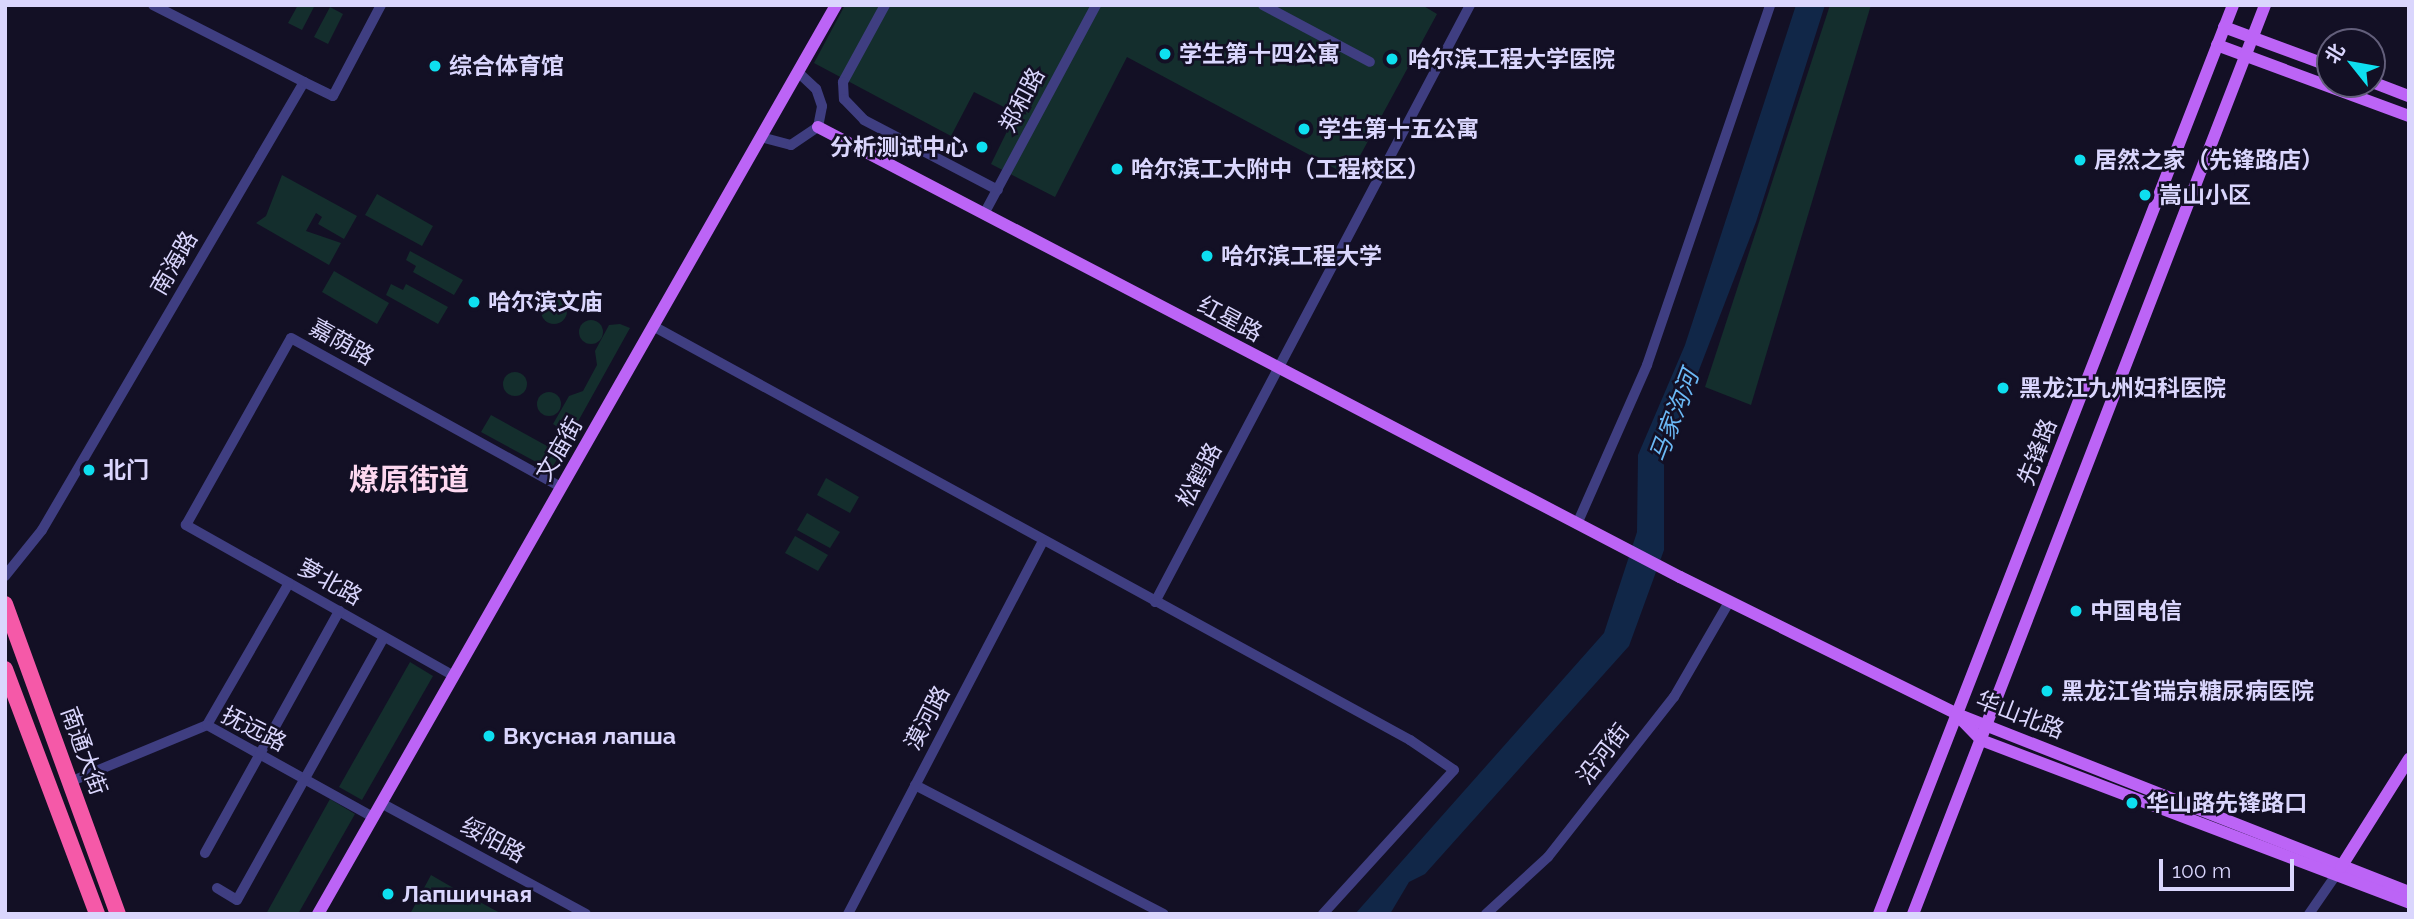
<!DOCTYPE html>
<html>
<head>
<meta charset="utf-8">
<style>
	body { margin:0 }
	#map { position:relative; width:2414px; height:919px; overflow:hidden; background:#131025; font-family:Raleway,"Noto Sans SC",sans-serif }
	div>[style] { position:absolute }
	.green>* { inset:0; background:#142e2d }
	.round { border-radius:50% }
	.water>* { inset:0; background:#112748 }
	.minor>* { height:10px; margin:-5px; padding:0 5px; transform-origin:5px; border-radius:5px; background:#3f3e81 }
	.major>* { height:12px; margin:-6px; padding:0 6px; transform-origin:6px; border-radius:6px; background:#bc64f6 }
	.highway>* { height:16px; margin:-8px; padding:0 8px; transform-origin:8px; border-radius:8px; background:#f559a8 }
	.dots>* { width:19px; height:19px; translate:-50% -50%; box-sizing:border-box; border:4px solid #131025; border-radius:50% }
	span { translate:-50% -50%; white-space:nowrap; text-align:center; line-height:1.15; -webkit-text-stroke:5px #131025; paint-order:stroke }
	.poi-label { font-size:23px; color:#dad6fd; font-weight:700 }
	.left { translate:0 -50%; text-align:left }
	.right { translate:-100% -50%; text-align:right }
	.street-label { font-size:23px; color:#dad6fd }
	.water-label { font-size:24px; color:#6bb9f6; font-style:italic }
	.district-label { font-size:30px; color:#fdd8f0; font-weight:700 }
	.frame { position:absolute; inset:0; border:7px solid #dad6fd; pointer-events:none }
	.north { position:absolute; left:2316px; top:28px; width:70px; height:70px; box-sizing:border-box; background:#131025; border:2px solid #635f7b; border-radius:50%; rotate:301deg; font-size:19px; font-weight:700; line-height:28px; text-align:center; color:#dad6fd }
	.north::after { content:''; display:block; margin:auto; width:24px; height:32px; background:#0edff0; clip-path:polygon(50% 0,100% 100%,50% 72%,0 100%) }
	.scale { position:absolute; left:2159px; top:859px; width:135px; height:32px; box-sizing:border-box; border:4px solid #dad6fd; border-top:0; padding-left:9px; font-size:21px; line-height:24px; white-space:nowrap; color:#dad6fd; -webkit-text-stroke:5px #131025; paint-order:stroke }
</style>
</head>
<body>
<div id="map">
	<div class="green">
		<i style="clip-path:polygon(298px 5px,315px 5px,302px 30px,288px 23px)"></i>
		<i style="clip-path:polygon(845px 5px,1422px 5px,1437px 14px,1349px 176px,1127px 57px,1055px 197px,991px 164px,1016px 113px,974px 92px,951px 136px,814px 63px)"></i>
		<i style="clip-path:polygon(1830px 5px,1871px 5px,1751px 405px,1705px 387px)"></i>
		<i style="clip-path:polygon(330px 7px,343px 14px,328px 44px,314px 37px)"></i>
		<i style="clip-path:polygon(282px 175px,357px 216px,344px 239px,318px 224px,322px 217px,316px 213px,306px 231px,341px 243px,329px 265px,256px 223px,266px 216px)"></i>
		<i style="clip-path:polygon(377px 194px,433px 226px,422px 246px,365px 215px)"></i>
		<i style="clip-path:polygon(410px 251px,463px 280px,454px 295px,413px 272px,416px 266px,406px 260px)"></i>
		<i style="clip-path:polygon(334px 271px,389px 303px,377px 324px,322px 292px)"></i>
		<i style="clip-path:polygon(391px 284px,403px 290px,406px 284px,448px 307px,438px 324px,386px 295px)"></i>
		<i class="round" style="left:541px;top:298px;width:26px;height:26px"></i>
		<i class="round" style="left:579px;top:320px;width:24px;height:24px"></i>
		<i style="clip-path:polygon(620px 324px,630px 328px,551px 470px,481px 432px,491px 415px,547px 446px,561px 429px,553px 424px,569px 396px,583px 391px,597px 365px,595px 351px,609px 325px)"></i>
		<i class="round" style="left:503px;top:372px;width:24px;height:24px"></i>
		<i class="round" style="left:537px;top:392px;width:24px;height:24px"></i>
		<i style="clip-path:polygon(826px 478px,859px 497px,850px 513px,817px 495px)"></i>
		<i style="clip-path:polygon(807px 513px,840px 532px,830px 548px,797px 530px)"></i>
		<i style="clip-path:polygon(795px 536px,828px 555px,818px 571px,785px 553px)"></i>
		<i style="clip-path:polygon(410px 662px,433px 676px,362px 800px,339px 787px)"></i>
		<i style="clip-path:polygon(330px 799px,355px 814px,298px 914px,266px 914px)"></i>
		<i style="clip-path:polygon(431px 875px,450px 886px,502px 914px,410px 914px)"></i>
	</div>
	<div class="water">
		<i style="clip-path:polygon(1796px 5px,1825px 5px,1756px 222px,1664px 461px,1664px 550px,1629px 646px,1425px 874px,1409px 882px,1390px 914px,1355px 914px,1604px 633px,1637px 532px,1638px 455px,1685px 345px)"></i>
	</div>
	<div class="minor">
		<i style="left:153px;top:5px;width:169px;rotate:27deg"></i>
		<i style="left:885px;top:5px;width:88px;rotate:118.6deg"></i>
		<i style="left:843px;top:82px;width:17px;rotate:87deg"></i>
		<i style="left:844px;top:99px;width:29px;rotate:46deg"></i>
		<i style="left:864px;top:120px;width:151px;rotate:27.6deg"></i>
		<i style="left:1263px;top:5px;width:121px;rotate:28deg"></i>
		<i style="left:761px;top:137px;width:31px;rotate:15deg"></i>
		<i style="left:791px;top:145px;width:32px;rotate:-34deg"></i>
		<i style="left:818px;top:127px;width:21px;rotate:-79deg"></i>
		<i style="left:822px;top:106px;width:18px;rotate:-109deg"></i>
		<i style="left:816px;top:89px;width:25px;rotate:-137deg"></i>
		<i style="left:984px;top:214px;width:237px;rotate:-61.8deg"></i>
		<i style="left:653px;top:326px;width:863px;rotate:28.67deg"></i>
		<i style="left:1410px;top:740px;width:53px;rotate:34.3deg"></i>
		<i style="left:1454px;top:770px;width:195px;rotate:132.3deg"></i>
		<i style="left:1577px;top:524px;width:174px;rotate:-66.2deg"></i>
		<i style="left:1647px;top:365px;width:380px;rotate:-71.1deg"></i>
		<i style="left:5px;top:576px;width:59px;rotate:-51.2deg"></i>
		<i style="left:42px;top:530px;width:519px;rotate:-59.68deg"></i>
		<i style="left:304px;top:82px;width:32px;rotate:26deg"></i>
		<i style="left:333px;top:96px;width:103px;rotate:-62.2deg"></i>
		<i style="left:1155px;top:602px;width:675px;rotate:-62.18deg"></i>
		<i style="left:454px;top:676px;width:308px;rotate:-150.6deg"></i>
		<i style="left:186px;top:525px;width:214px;rotate:-60.7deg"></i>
		<i style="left:291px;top:338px;width:308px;rotate:28.9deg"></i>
		<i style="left:207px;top:725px;width:164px;rotate:-60deg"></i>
		<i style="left:72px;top:781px;width:146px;rotate:-22.5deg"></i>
		<i style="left:207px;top:725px;width:190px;rotate:29deg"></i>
		<i style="left:915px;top:785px;width:280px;rotate:27.4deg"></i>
		<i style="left:381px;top:803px;width:233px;rotate:28.4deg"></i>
		<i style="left:205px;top:853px;width:277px;rotate:-61deg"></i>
		<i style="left:217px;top:888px;width:23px;rotate:31deg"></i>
		<i style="left:237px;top:900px;width:301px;rotate:-60.8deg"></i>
		<i style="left:848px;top:914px;width:421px;rotate:-62.4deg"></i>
		<i style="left:1486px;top:914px;width:84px;rotate:-42.6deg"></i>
		<i style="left:1548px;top:857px;width:204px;rotate:-51.8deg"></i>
		<i style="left:1674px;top:697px;width:110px;rotate:-59.9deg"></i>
		<i style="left:2309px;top:914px;width:55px;rotate:-55.4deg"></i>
	</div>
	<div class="major">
		<i style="left:2224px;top:27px;width:113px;rotate:20.2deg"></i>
		<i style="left:2217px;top:45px;width:205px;rotate:20.3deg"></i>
		<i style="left:2372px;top:82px;width:40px;rotate:21deg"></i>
		<i style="left:818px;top:127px;width:972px;rotate:27.57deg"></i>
		<i style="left:1680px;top:577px;width:309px;rotate:26.3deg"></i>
		<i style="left:1957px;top:714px;width:486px;rotate:21.5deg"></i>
		<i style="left:1957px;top:715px;width:35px;rotate:46deg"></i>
		<i style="left:1981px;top:740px;width:458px;rotate:20.8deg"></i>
		<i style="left:2341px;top:867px;width:128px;rotate:-57.8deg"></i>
		<i style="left:318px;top:914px;width:1046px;rotate:-60.32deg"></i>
		<i style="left:1879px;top:914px;width:975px;rotate:-68.72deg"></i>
		<i style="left:1913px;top:914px;width:975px;rotate:-68.83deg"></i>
	</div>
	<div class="highway">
		<i style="left:5px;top:604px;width:330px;rotate:70deg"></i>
		<i style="left:5px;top:669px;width:262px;rotate:69.4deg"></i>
	</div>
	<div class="dots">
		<i style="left:1165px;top:54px;background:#0edff0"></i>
		<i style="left:1392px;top:59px;background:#0edff0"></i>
		<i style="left:435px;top:66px;background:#0edff0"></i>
		<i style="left:1304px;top:129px;background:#0edff0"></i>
		<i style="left:982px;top:147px;background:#0edff0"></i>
		<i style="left:2080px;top:160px;background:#0edff0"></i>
		<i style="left:1117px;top:169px;background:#0edff0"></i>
		<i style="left:2145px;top:195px;background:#0edff0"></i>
		<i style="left:1207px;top:256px;background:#0edff0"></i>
		<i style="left:474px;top:302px;background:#0edff0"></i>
		<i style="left:2003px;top:388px;background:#0edff0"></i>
		<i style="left:89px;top:470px;background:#0edff0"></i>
		<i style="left:2076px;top:611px;background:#0edff0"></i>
		<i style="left:2047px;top:691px;background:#0edff0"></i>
		<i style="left:489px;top:736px;background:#0edff0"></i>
		<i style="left:2132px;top:803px;background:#0edff0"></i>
		<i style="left:388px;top:894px;background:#0edff0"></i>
	</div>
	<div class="poi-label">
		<span class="left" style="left:1179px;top:54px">学生第十四公寓</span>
		<span class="left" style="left:1408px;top:59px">哈尔滨工程大学医院</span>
		<span class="left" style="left:449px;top:66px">综合体育馆</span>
		<span class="left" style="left:1318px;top:129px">学生第十五公寓</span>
		<span class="right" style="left:968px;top:147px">分析测试中心</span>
		<span class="left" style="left:2094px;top:160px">居然之家（先锋路店）</span>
		<span class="left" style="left:1131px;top:169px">哈尔滨工大附中（工程校区）</span>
		<span class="left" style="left:2159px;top:195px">嵩山小区</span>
		<span class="left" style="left:1221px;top:256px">哈尔滨工程大学</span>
		<span class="left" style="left:488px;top:302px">哈尔滨文庙</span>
		<span class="left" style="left:2019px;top:388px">黑龙江九州妇科医院</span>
		<span class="left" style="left:103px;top:470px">北门</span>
		<span class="left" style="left:2090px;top:611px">中国电信</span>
		<span class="left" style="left:2061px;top:691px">黑龙江省瑞京糖尿病医院</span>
		<span class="left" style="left:503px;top:736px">Вкусная лапша</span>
		<span class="left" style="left:2146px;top:803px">华山路先锋路口</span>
		<span class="left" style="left:402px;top:894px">Лапшичная</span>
	</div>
	<div class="street-label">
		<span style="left:1022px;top:100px;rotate:-62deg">郑和路</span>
		<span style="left:174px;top:263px;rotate:-60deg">南海路</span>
		<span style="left:1230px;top:319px;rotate:28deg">红星路</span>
		<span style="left:342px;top:342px;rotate:29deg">嘉荫路</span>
		<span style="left:559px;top:449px;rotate:-60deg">文庙街</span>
		<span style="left:2037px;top:452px;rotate:-69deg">先锋路</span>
		<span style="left:1199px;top:475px;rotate:-62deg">松鹤路</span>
		<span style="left:330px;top:582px;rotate:29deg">萝北路</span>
		<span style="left:2020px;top:715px;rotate:21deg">华山北路</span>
		<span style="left:927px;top:718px;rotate:-62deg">漠河路</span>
		<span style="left:254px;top:729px;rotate:27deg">抚远路</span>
		<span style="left:84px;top:751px;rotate:70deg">南通大街</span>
		<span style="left:1603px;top:754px;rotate:-52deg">沿河街</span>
		<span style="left:493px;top:840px;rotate:28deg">绥阳路</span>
	</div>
	<div class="water-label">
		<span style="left:1674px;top:416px;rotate:-69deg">马家沟河</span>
	</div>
	<div class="district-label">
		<span style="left:409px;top:480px">燎原街道</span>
	</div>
	<div class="frame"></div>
	<div class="north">北</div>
	<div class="scale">100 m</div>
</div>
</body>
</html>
